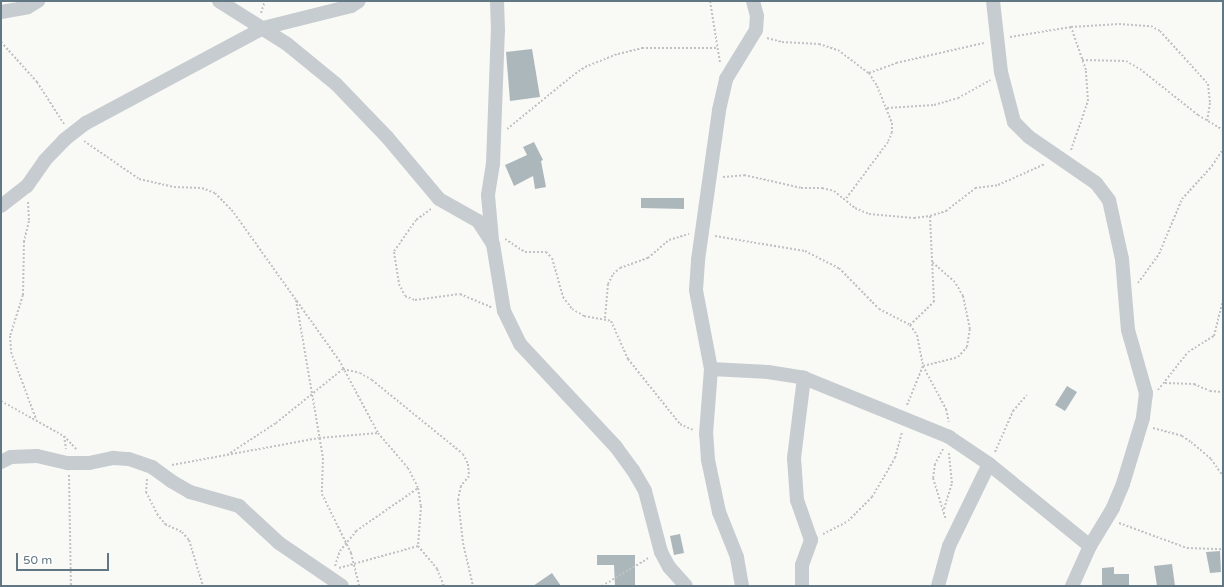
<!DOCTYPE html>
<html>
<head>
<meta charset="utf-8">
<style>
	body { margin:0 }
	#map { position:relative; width:1224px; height:587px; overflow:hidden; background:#f9f9f6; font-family:"Varela Round",sans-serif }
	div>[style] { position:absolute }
	.building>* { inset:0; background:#acb7bc }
	.path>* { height:2px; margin-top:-1px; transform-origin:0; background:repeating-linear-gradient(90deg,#c0c3c5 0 2px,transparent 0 4px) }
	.minor>* { height:14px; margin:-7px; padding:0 7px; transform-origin:7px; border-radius:7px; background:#c6cccf }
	span { translate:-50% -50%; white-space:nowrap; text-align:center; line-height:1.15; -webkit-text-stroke:4px #fff; paint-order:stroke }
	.frame { position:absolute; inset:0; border:2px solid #617784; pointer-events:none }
	.scale { position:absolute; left:16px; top:553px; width:93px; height:18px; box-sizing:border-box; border:2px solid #617784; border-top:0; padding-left:5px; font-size:12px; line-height:14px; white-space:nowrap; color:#617784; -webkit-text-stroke:3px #fff; paint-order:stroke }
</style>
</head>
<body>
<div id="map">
	<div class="building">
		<i style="clip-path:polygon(532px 49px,540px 97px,510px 101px,506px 52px)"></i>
		<i style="clip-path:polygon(534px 142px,543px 160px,541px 161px,546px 187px,535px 189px,533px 176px,514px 186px,505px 165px,527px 155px,523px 147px)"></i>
		<i style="clip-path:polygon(641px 198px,684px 198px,684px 209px,641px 208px)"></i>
		<i style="clip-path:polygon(1067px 386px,1077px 392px,1065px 411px,1055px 405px)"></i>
		<i style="clip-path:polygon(680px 534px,684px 553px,674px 555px,670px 536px)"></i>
		<i style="clip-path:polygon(1220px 551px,1221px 572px,1210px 573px,1206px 552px)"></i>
		<i style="clip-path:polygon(597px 555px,635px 555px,635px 586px,615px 586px,614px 565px,597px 565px)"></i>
		<i style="clip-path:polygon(1172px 564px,1175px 586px,1157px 586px,1154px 566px)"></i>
		<i style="clip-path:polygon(1114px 567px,1114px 574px,1129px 574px,1129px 586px,1102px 586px,1102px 568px)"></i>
		<i style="clip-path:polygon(552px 573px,561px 586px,533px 586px)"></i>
	</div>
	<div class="path">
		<i style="left:710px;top:1px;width:63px;rotate:80.8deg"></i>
		<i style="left:261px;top:13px;width:13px;rotate:-72deg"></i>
		<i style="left:1010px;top:37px;width:62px;rotate:-9.3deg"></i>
		<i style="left:1071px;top:27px;width:48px;rotate:-3.6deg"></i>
		<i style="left:1119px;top:24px;width:32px;rotate:4deg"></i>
		<i style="left:1151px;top:26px;width:10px;rotate:29deg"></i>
		<i style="left:1160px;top:31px;width:72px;rotate:47.8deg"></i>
		<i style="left:1208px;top:84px;width:19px;rotate:84deg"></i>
		<i style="left:1210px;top:103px;width:18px;rotate:99deg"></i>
		<i style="left:767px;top:38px;width:16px;rotate:15deg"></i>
		<i style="left:782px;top:42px;width:37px;rotate:3deg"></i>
		<i style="left:819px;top:44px;width:20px;rotate:18deg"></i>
		<i style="left:838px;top:50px;width:39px;rotate:37deg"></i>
		<i style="left:869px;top:73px;width:15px;rotate:58deg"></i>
		<i style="left:877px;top:86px;width:40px;rotate:68deg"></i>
		<i style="left:892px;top:123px;width:9px;rotate:90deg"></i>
		<i style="left:892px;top:132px;width:11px;rotate:112deg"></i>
		<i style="left:888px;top:142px;width:72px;rotate:126.6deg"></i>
		<i style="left:1px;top:42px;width:54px;rotate:48deg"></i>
		<i style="left:37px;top:82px;width:50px;rotate:57.3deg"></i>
		<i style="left:1082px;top:60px;width:44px;rotate:1.3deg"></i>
		<i style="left:1126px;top:61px;width:16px;rotate:30deg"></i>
		<i style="left:1140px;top:69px;width:74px;rotate:38.4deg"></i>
		<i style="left:1198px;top:115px;width:29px;rotate:31deg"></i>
		<i style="left:869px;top:73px;width:29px;rotate:-20deg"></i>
		<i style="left:896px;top:63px;width:90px;rotate:-12.8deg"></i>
		<i style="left:887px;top:108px;width:47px;rotate:-3.7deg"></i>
		<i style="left:934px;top:105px;width:25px;rotate:-16deg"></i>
		<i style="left:958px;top:98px;width:37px;rotate:-29deg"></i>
		<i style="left:507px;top:129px;width:84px;rotate:-39.2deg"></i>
		<i style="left:572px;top:76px;width:16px;rotate:-35deg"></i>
		<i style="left:585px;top:67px;width:35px;rotate:-22deg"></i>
		<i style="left:618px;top:54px;width:25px;rotate:-14deg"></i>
		<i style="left:642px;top:48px;width:74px"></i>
		<i style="left:84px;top:141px;width:67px;rotate:34.6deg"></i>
		<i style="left:139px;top:179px;width:36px;rotate:13deg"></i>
		<i style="left:174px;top:187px;width:28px;rotate:2deg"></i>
		<i style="left:202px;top:188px;width:14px;rotate:21deg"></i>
		<i style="left:215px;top:193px;width:28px;rotate:46deg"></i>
		<i style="left:234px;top:213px;width:181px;rotate:54.5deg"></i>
		<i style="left:339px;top:360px;width:83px;rotate:61.9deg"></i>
		<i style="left:378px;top:433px;width:46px;rotate:49.4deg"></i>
		<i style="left:408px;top:468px;width:22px;rotate:63deg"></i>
		<i style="left:418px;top:488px;width:18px;rotate:81deg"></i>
		<i style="left:421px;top:506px;width:40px;rotate:94.3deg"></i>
		<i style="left:418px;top:546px;width:30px;rotate:50deg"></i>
		<i style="left:437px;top:569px;width:18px;rotate:68deg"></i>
		<i style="left:1071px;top:150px;width:52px;rotate:-70.9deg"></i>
		<i style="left:1088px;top:101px;width:31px;rotate:-94deg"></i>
		<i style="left:1086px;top:70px;width:46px;rotate:-109.2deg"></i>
		<i style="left:723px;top:177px;width:21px;rotate:-5deg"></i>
		<i style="left:744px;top:175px;width:58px;rotate:12.8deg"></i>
		<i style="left:801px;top:188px;width:21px"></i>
		<i style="left:822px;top:188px;width:12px;rotate:14deg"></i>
		<i style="left:834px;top:191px;width:27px;rotate:39deg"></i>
		<i style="left:855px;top:208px;width:15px;rotate:23deg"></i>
		<i style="left:869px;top:214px;width:45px;rotate:5.1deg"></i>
		<i style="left:914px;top:218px;width:16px;rotate:-7deg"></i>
		<i style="left:930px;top:216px;width:17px;rotate:-17deg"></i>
		<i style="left:946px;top:211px;width:37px;rotate:-38deg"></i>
		<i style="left:975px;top:188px;width:23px;rotate:-7deg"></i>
		<i style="left:998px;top:185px;width:51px;rotate:-24.1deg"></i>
		<i style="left:28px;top:202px;width:19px;rotate:87deg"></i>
		<i style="left:29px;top:221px;width:21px;rotate:104deg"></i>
		<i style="left:24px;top:241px;width:54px;rotate:91.1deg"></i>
		<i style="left:23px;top:295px;width:43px;rotate:107.6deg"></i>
		<i style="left:10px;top:336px;width:16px;rotate:86deg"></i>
		<i style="left:11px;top:352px;width:72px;rotate:69.5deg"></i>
		<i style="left:431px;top:209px;width:19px;rotate:144deg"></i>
		<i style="left:416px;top:220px;width:39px;rotate:125deg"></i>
		<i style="left:394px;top:252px;width:32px;rotate:81deg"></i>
		<i style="left:399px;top:284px;width:13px;rotate:63deg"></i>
		<i style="left:405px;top:296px;width:11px;rotate:22deg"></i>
		<i style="left:415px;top:300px;width:45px;rotate:-7.6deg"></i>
		<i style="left:460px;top:294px;width:34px;rotate:23deg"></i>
		<i style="left:715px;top:236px;width:91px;rotate:9.5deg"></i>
		<i style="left:805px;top:251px;width:38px;rotate:27deg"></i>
		<i style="left:839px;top:268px;width:57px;rotate:45.7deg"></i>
		<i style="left:879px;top:309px;width:35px;rotate:27deg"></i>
		<i style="left:910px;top:325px;width:12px;rotate:55deg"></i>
		<i style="left:917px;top:335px;width:32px;rotate:79deg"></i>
		<i style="left:923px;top:366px;width:49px;rotate:61.9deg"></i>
		<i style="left:946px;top:409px;width:13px;rotate:77deg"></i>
		<i style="left:505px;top:239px;width:24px;rotate:33deg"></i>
		<i style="left:525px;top:252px;width:21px"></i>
		<i style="left:546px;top:252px;width:8px;rotate:45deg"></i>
		<i style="left:552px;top:258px;width:41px;rotate:74.2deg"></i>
		<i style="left:563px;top:297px;width:15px;rotate:53deg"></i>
		<i style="left:572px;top:309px;width:14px;rotate:30deg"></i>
		<i style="left:584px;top:316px;width:27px;rotate:10deg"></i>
		<i style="left:611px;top:321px;width:42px;rotate:65.9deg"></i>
		<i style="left:628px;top:359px;width:83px;rotate:51.3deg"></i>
		<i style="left:680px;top:424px;width:14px;rotate:25deg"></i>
		<i style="left:1138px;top:283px;width:36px;rotate:-54deg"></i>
		<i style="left:1159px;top:254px;width:60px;rotate:-67.3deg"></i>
		<i style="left:1182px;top:199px;width:45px;rotate:-47.7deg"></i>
		<i style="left:1212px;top:166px;width:20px;rotate:-57deg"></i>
		<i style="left:296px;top:300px;width:160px;rotate:80.3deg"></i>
		<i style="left:323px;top:458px;width:36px;rotate:92deg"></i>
		<i style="left:322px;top:494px;width:66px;rotate:63.8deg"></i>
		<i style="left:351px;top:553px;width:34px;rotate:76deg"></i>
		<i style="left:605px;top:318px;width:34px;rotate:-85deg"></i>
		<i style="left:608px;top:284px;width:11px;rotate:-63deg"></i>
		<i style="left:613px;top:274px;width:9px;rotate:-41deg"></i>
		<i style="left:620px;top:268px;width:30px;rotate:-20deg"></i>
		<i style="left:648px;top:258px;width:28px;rotate:-41deg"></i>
		<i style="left:669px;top:240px;width:21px;rotate:-17deg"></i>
		<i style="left:910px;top:325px;width:33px;rotate:-44deg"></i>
		<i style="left:934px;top:302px;width:86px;rotate:-92.7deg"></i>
		<i style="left:1165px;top:383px;width:29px;rotate:2deg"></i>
		<i style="left:1194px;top:384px;width:17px;rotate:24deg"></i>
		<i style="left:1210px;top:391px;width:13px;rotate:4deg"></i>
		<i style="left:1158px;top:390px;width:48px;rotate:-51.7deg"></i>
		<i style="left:1188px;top:352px;width:31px;rotate:-32deg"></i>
		<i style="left:1214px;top:336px;width:37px;rotate:-76deg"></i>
		<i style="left:1px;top:401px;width:72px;rotate:29.1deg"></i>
		<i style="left:64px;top:436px;width:18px;rotate:47deg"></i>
		<i style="left:907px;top:405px;width:42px;rotate:-67.7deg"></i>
		<i style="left:923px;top:366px;width:36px;rotate:-14deg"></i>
		<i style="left:958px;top:357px;width:13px;rotate:-48deg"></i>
		<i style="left:967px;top:347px;width:18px;rotate:-81deg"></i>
		<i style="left:970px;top:329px;width:34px;rotate:-102deg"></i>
		<i style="left:963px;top:296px;width:16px;rotate:-120deg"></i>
		<i style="left:955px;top:282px;width:30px;rotate:-139deg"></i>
		<i style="left:1153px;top:428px;width:30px;rotate:15deg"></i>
		<i style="left:1182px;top:436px;width:11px;rotate:34deg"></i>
		<i style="left:1191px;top:442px;width:26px;rotate:40deg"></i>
		<i style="left:1211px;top:459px;width:21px;rotate:55deg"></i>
		<i style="left:64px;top:436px;width:13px;rotate:81deg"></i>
		<i style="left:943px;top:449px;width:17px;rotate:118deg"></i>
		<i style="left:935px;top:464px;width:14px;rotate:98deg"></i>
		<i style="left:933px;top:478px;width:44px;rotate:72.8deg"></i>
		<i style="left:995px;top:452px;width:45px;rotate:-66.3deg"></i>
		<i style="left:1013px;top:411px;width:21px;rotate:-49deg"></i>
		<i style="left:227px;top:455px;width:59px;rotate:-33.1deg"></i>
		<i style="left:276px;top:423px;width:86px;rotate:-38.9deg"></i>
		<i style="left:343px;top:369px;width:17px;rotate:13deg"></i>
		<i style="left:360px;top:373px;width:14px;rotate:30deg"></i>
		<i style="left:372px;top:380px;width:117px;rotate:39.1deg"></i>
		<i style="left:463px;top:454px;width:11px;rotate:63deg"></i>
		<i style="left:468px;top:464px;width:12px;rotate:85deg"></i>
		<i style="left:469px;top:476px;width:13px;rotate:129deg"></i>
		<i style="left:461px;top:486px;width:13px;rotate:103deg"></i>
		<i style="left:458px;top:499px;width:44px;rotate:83.5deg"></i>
		<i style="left:463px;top:543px;width:44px;rotate:76.9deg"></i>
		<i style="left:172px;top:465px;width:149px;rotate:-10.4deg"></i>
		<i style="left:319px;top:438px;width:59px;rotate:-4.8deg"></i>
		<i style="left:69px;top:475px;width:111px;rotate:89deg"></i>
		<i style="left:147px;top:479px;width:13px;rotate:94deg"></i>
		<i style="left:146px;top:492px;width:25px;rotate:63deg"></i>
		<i style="left:157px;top:514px;width:13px;rotate:51deg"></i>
		<i style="left:165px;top:524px;width:19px;rotate:25deg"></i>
		<i style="left:182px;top:532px;width:11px;rotate:49deg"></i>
		<i style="left:189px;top:540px;width:48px;rotate:73.1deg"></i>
		<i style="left:944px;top:509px;width:27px;rotate:-73deg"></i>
		<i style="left:952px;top:483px;width:30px;rotate:-96deg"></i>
		<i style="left:1119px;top:523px;width:72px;rotate:20.2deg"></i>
		<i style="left:1187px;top:548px;width:36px;rotate:2deg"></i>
		<i style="left:823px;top:534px;width:28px;rotate:-27deg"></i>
		<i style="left:848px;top:521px;width:34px;rotate:-45deg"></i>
		<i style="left:872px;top:497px;width:45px;rotate:-59.5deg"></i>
		<i style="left:895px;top:458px;width:28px;rotate:-75deg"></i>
		<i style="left:335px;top:566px;width:16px;rotate:-72deg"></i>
		<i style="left:340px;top:551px;width:26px;rotate:-51deg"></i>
		<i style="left:356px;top:531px;width:75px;rotate:-34.7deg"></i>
		<i style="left:339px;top:568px;width:82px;rotate:-15.6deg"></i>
		<i style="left:602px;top:586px;width:56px;rotate:-31.1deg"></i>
	</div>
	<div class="minor">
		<i style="left:219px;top:1px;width:80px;rotate:32.3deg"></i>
		<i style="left:287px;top:44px;width:63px;rotate:39.2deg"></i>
		<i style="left:336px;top:84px;width:74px;rotate:46.1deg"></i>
		<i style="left:387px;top:137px;width:81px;rotate:50deg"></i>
		<i style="left:439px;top:199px;width:45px;rotate:29.4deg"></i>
		<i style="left:478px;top:221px;width:27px;rotate:57deg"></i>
		<i style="left:493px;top:244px;width:68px;rotate:80.7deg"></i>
		<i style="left:504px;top:311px;width:37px;rotate:64deg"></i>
		<i style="left:520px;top:344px;width:141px;rotate:47deg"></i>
		<i style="left:616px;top:447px;width:29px;rotate:54deg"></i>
		<i style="left:633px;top:470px;width:24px;rotate:60deg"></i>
		<i style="left:645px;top:491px;width:63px;rotate:75.3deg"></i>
		<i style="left:661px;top:552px;width:17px;rotate:62deg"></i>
		<i style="left:669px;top:567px;width:25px;rotate:48deg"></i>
		<i style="left:993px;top:1px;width:71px;rotate:83.6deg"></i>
		<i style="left:1001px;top:72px;width:52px;rotate:75.4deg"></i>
		<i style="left:1014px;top:122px;width:21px;rotate:45deg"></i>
		<i style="left:1029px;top:137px;width:81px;rotate:34.5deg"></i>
		<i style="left:1096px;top:183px;width:21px;rotate:53deg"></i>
		<i style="left:1109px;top:200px;width:60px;rotate:77.6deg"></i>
		<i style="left:1122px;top:259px;width:71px;rotate:85.2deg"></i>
		<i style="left:1128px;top:330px;width:66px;rotate:74.1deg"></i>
		<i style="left:1146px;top:393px;width:25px;rotate:97deg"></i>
		<i style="left:1143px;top:418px;width:69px;rotate:106.9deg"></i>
		<i style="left:1123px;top:484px;width:26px;rotate:113deg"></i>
		<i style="left:1113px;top:508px;width:44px;rotate:121.2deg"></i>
		<i style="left:1090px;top:546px;width:44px;rotate:114.2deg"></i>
		<i style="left:1px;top:12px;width:27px;rotate:-10deg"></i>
		<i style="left:28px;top:7px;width:12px;rotate:-31deg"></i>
		<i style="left:1px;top:206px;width:33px;rotate:-38deg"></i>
		<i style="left:27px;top:186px;width:32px;rotate:-55deg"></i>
		<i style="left:45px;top:160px;width:28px;rotate:-46deg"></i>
		<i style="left:64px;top:140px;width:28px;rotate:-38deg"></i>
		<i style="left:86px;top:123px;width:201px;rotate:-28.2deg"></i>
		<i style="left:263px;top:28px;width:91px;rotate:-14deg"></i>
		<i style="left:351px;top:6px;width:9px;rotate:-32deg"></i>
		<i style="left:492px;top:240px;width:45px;rotate:-95.1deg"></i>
		<i style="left:488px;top:195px;width:31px;rotate:-81deg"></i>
		<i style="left:493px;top:164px;width:134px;rotate:-87.9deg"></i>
		<i style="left:498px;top:30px;width:29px;rotate:-92deg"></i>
		<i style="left:711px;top:369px;width:57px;rotate:3deg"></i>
		<i style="left:768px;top:372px;width:36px;rotate:9deg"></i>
		<i style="left:804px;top:378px;width:157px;rotate:22.1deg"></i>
		<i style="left:949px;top:437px;width:48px;rotate:34deg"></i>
		<i style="left:989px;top:464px;width:130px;rotate:39.1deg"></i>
		<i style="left:1px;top:462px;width:11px;rotate:-27deg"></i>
		<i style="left:11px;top:457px;width:26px;rotate:-2deg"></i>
		<i style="left:37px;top:456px;width:32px;rotate:13deg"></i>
		<i style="left:68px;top:463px;width:21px"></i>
		<i style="left:89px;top:463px;width:25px;rotate:-12deg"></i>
		<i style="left:113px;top:458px;width:16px;rotate:4deg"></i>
		<i style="left:129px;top:459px;width:24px;rotate:19deg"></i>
		<i style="left:152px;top:467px;width:24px;rotate:36deg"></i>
		<i style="left:171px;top:481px;width:22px;rotate:30deg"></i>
		<i style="left:190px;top:492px;width:51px;rotate:15.9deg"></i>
		<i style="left:239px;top:506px;width:54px;rotate:42.8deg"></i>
		<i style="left:279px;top:543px;width:76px;rotate:34.3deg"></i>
		<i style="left:742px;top:586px;width:29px;rotate:-100deg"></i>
		<i style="left:737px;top:557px;width:48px;rotate:-111.8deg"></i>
		<i style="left:719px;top:512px;width:53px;rotate:-101.9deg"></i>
		<i style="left:708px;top:460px;width:26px;rotate:-94deg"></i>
		<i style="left:706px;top:434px;width:65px;rotate:-85.6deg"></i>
		<i style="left:711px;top:369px;width:80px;rotate:-100.8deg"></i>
		<i style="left:696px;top:290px;width:30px;rotate:-86deg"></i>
		<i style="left:698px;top:260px;width:151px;rotate:-82deg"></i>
		<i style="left:719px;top:110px;width:32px;rotate:-77deg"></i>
		<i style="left:726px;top:79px;width:57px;rotate:-58.5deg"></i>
		<i style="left:756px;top:30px;width:14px;rotate:-86deg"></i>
		<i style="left:757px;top:16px;width:16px;rotate:-105deg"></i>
		<i style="left:802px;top:586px;width:21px;rotate:-90deg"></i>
		<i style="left:802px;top:565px;width:27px;rotate:-70deg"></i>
		<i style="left:811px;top:540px;width:42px;rotate:-109.3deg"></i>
		<i style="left:797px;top:500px;width:42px;rotate:-94.1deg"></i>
		<i style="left:794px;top:458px;width:81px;rotate:-82.9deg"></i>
		<i style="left:938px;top:586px;width:41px;rotate:-74.6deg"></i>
		<i style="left:949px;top:546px;width:91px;rotate:-64deg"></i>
	</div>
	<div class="frame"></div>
	<div class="scale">50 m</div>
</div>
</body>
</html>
